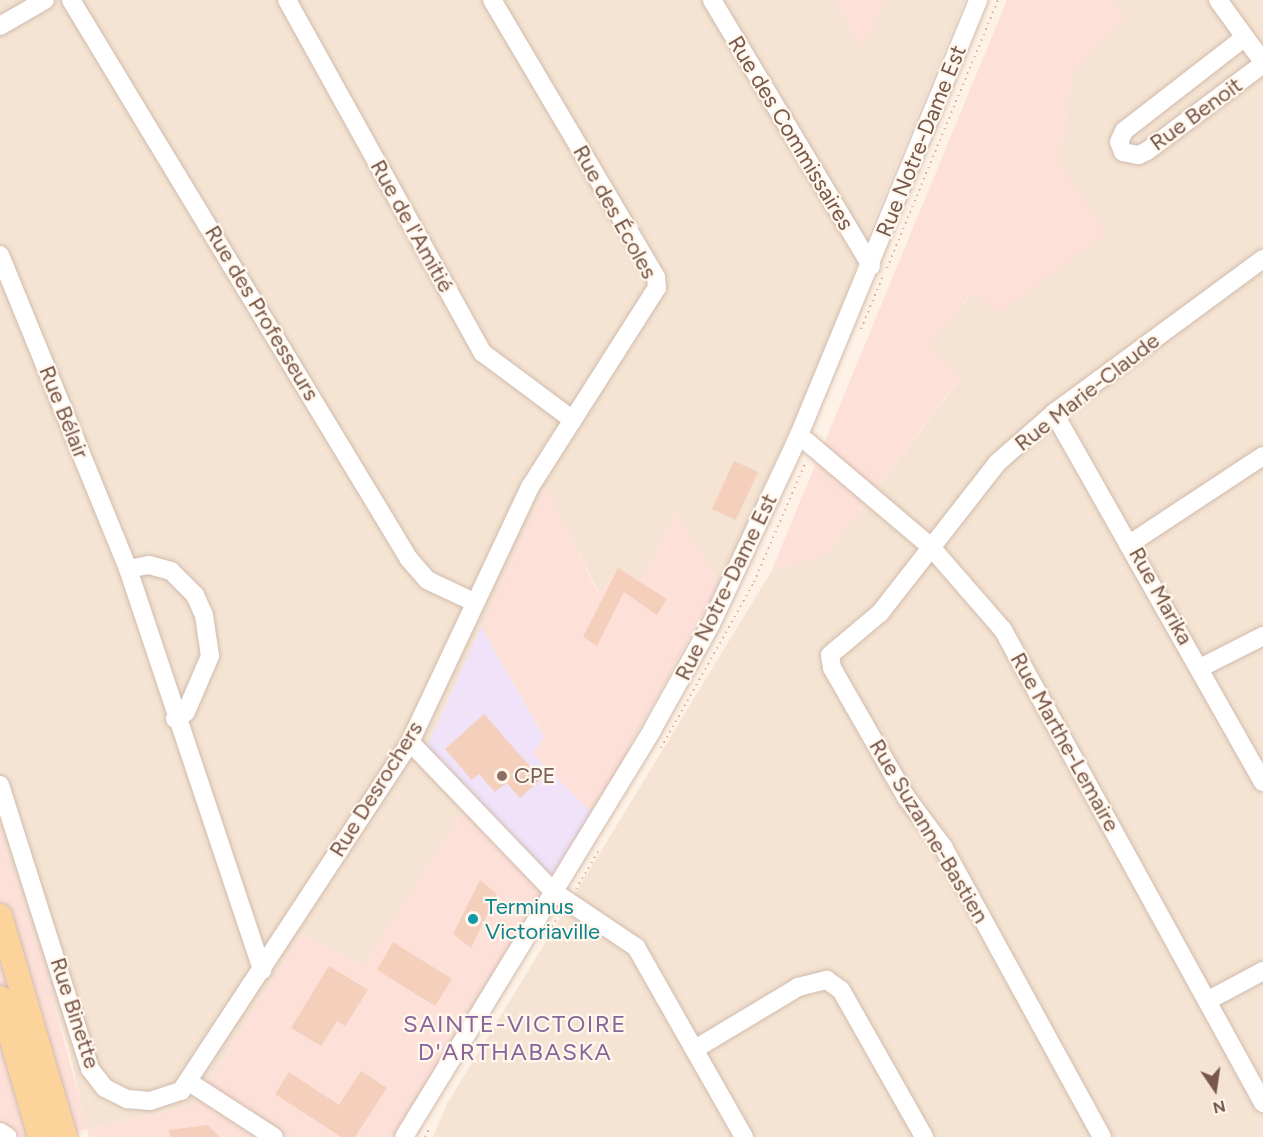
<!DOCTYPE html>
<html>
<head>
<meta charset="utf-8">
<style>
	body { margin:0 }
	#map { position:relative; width:1263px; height:1137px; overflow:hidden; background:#fdf2e5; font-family:Figtree,sans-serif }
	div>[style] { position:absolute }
	.residential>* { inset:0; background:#f5e4d3 }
	.commercial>* { inset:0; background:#fde1d9 }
	.education>* { inset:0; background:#efe2f9 }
	.building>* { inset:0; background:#f3cfbc }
	.path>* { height:2px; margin-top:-1px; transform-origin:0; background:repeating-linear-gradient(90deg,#d8b29f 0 1.5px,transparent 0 6px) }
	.roads { filter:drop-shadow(0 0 2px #d1bbad) drop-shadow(0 0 2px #d1bbad) }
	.minor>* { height:18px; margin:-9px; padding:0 9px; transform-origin:9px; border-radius:9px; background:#fff }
	.major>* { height:24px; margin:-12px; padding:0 12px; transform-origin:12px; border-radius:12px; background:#fdd39c }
	.dots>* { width:16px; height:16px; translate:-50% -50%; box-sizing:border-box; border:3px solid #fff6ec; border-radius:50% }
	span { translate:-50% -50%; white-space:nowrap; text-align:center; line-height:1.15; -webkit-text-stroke:4.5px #fff6ec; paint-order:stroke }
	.street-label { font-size:22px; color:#775749 }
	.education-label { font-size:22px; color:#785e54 }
	.left { translate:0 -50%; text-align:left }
	.culture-label { font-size:22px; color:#0d838f }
	.neighbourhood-label { font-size:24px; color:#85659a; letter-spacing:1.5px }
	.north { position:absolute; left:1185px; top:1059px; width:60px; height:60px; -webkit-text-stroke:4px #fff6ec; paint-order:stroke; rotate:167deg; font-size:16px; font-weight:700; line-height:24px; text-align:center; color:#775749 }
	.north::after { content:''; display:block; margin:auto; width:21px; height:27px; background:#775749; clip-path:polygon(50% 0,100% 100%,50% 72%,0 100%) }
</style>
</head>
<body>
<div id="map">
	<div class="residential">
		<i style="clip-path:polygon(0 0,834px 0,862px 47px,886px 0,965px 0,867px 237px,828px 346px,719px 584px,676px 512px,641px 583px,600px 594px,545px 488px,470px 798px,364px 966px,301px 934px,195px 1104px,87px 1129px,69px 1050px,0 831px)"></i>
		<i style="clip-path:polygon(1113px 0,1263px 0,1263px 1137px,433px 1137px,447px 1104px,771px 572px,825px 556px,961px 378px,929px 346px,973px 292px,1059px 160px,1073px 73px,1125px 18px)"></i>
	</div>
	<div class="commercial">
		<i style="clip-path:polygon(834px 0,886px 0,862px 47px)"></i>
		<i style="clip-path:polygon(1007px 0,1113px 0,1126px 18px,1073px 73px,1059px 160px,1107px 233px,999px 314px,972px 292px,930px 346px,961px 377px,825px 556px,771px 572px)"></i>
		<i style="clip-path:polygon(545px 487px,599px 594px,618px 568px,641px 583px,676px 512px,719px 584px,593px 814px,532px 754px,544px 736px,481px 627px)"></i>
		<i style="clip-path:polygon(470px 798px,551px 883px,395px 1137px,89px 1137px,87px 1129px,57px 1137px,0 1137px,0 831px,40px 952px,88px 1129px,195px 1104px,301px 934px,364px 966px)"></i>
	</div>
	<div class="education">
		<i style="clip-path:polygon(481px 627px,544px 737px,533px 754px,593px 814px,551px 883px,425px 751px)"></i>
	</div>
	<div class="building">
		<i style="clip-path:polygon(734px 461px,758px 472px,736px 520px,712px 509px)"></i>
		<i style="clip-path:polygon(618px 568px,667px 599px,657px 615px,624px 592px,597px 646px,583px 637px)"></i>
		<i style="clip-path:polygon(484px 714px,541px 779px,520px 798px,507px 783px,495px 792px,479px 774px,472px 780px,445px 749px)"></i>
		<i style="clip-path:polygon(480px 880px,497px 894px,471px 948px,453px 934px)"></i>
		<i style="clip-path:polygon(393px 942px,452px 979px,435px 1006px,377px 970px)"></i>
		<i style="clip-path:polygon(329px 966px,368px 990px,345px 1026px,337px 1021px,321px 1046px,291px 1028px)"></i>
		<i style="clip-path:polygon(361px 1071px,387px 1088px,355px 1137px,341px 1137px,275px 1094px,289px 1072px,339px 1105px)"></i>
		<i style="clip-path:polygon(208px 1125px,220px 1137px,170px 1137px,169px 1130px)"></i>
	</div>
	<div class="path">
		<i style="left:887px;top:268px;width:290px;rotate:-67.5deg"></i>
		<i style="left:861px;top:329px;width:57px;rotate:-67.5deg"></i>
		<i style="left:661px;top:748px;width:190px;rotate:-60.7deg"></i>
		<i style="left:754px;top:582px;width:132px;rotate:-66.7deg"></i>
		<i style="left:576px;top:889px;width:45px;rotate:-59.5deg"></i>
		<i style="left:546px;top:937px;width:27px;rotate:-59deg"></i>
		<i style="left:425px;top:1137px;width:9px;rotate:-63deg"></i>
	</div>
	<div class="roads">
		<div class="minor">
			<i style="left:71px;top:0;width:653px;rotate:58.84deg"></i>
			<i style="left:409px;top:559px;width:28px;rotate:49deg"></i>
			<i style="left:427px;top:580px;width:52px;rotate:25.1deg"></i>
			<i style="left:287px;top:0;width:404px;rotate:61deg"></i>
			<i style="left:483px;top:353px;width:112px;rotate:36.7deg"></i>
			<i style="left:712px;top:0;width:310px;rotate:59.1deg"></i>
			<i style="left:1218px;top:0;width:77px;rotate:54deg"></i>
			<i style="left:0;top:26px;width:52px;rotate:-30deg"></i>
			<i style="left:1245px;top:37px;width:153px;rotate:142.2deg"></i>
			<i style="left:1124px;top:131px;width:12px;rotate:114deg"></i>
			<i style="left:1119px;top:142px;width:11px;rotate:68deg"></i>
			<i style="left:1123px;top:152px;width:16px;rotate:11deg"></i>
			<i style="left:1139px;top:155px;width:9px;rotate:-27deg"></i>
			<i style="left:1147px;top:151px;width:145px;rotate:-36.9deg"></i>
			<i style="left:0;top:255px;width:339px;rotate:67.8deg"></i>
			<i style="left:128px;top:569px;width:423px;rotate:71.5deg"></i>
			<i style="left:1054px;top:413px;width:424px;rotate:60.5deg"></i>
			<i style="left:799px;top:435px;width:172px;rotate:40.3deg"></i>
			<i style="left:930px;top:546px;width:111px;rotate:49deg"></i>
			<i style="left:1003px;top:630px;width:540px;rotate:61.2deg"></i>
			<i style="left:1131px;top:543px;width:158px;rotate:-33.4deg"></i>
			<i style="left:128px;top:569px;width:21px;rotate:-11deg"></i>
			<i style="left:149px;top:565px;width:23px;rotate:15deg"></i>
			<i style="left:171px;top:571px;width:34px;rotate:45deg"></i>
			<i style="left:195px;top:595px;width:22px;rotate:66deg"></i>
			<i style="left:204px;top:615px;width:41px;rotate:81.7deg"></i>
			<i style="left:210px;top:656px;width:61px;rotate:113.2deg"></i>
			<i style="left:186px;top:712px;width:13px;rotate:148deg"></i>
			<i style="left:1200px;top:668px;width:71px;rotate:-26.9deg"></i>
			<i style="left:410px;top:742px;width:208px;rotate:46.2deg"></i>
			<i style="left:554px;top:892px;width:99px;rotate:33.9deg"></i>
			<i style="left:636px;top:947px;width:219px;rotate:60.4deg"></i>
			<i style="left:0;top:785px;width:298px;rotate:72.4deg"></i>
			<i style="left:90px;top:1069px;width:24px;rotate:52deg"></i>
			<i style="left:105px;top:1088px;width:25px;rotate:27deg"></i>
			<i style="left:127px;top:1099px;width:23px;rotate:5deg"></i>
			<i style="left:150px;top:1101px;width:33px;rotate:-18deg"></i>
			<i style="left:181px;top:1091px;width:417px;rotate:-56.7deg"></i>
			<i style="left:410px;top:742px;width:282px;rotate:-64.8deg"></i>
			<i style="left:530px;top:487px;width:236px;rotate:-57.5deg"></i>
			<i style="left:657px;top:288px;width:11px;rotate:-95deg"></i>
			<i style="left:656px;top:277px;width:322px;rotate:-120.6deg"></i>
			<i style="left:1207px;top:1001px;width:64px;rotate:-28.2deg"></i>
			<i style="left:695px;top:1049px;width:120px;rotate:-31deg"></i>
			<i style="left:798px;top:987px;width:30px;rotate:-14deg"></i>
			<i style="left:827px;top:980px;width:17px;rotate:36deg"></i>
			<i style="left:841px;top:990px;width:169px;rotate:60.5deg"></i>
			<i style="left:189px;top:1082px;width:101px;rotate:32.9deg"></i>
			<i style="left:0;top:1132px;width:9px;rotate:32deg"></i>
			<i style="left:404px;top:1137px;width:477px;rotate:-58.6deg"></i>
			<i style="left:652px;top:730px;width:121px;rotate:-60.9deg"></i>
			<i style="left:711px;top:624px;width:208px;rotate:-65deg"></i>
			<i style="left:799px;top:435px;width:470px;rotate:-67.6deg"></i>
			<i style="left:1102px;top:1137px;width:329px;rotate:-118.7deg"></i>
			<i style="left:944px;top:848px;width:64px;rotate:-126.7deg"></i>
			<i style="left:906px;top:797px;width:149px;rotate:-119.8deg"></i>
			<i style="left:832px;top:668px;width:13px;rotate:-99deg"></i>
			<i style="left:830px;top:655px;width:65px;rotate:-40deg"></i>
			<i style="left:880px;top:613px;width:190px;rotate:-52deg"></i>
			<i style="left:997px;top:463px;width:76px;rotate:-41.3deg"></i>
			<i style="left:1054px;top:413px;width:260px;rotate:-36.4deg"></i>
		</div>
		<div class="major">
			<i style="left:0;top:916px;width:230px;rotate:73.6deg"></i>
			<i style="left:0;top:998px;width:145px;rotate:73.9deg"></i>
		</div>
	</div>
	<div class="dots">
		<i style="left:502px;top:776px;background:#8d6e63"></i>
		<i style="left:473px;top:919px;background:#0f9aa8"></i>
	</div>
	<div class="street-label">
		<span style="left:1196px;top:114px;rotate:-36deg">Rue Benoit</span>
		<span style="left:791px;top:133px;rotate:59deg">Rue des Commissaires</span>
		<span style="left:921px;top:141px;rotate:-68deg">Rue Notre-Dame Est</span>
		<span style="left:615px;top:212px;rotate:61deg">Rue des Écoles</span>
		<span style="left:412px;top:226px;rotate:61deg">Rue de l'Amitié</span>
		<span style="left:262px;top:313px;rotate:59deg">Rue des Professeurs</span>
		<span style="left:1087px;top:392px;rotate:-38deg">Rue Marie-Claude</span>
		<span style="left:64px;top:412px;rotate:68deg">Rue Bélair</span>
		<span style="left:726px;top:587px;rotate:-64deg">Rue Notre-Dame Est</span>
		<span style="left:1161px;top:596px;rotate:61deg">Rue Marika</span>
		<span style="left:1065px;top:742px;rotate:61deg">Rue Marthe-Lemaire</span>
		<span style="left:376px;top:789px;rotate:-58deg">Rue Desrochers</span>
		<span style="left:929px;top:831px;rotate:59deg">Rue Suzanne-Bastien</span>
		<span style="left:75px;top:1013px;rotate:72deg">Rue Binette</span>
	</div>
	<div class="education-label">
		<span class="left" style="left:514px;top:776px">CPE</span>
	</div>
	<div class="culture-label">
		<span class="left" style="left:485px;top:919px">Terminus<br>Victoriaville</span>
	</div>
	<div class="neighbourhood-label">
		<span style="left:515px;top:1038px">SAINTE-VICTOIRE<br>D'ARTHABASKA</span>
	</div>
	<div class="north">N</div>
</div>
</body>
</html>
